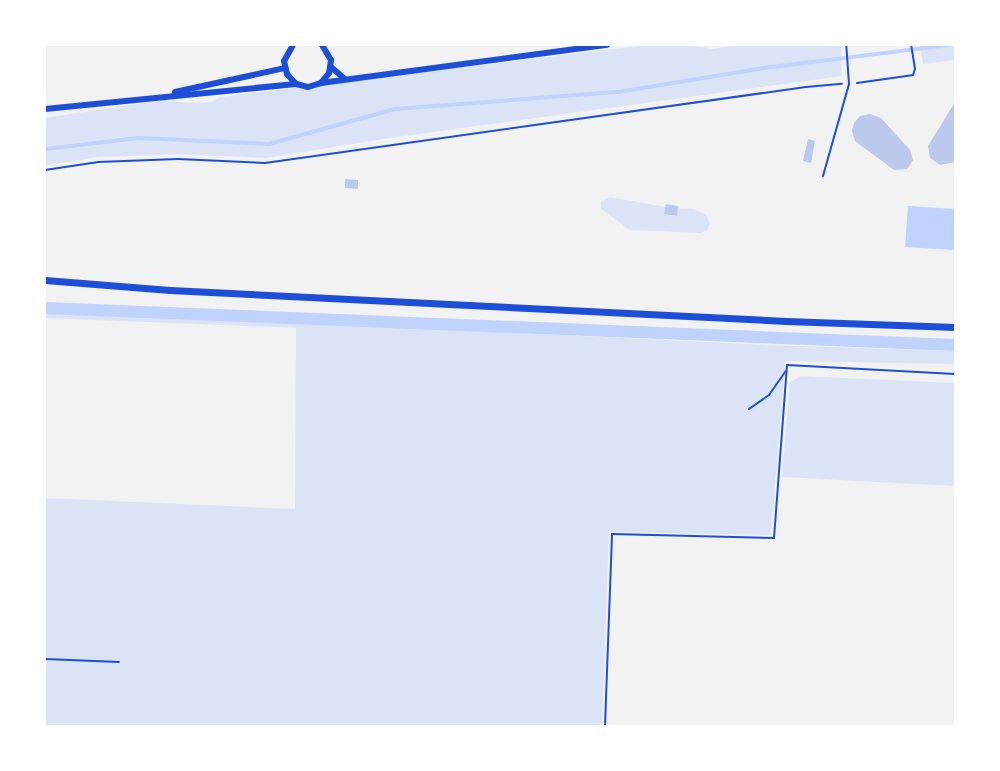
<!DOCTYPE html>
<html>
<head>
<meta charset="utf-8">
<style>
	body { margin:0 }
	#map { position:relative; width:1000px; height:771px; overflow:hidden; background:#f2f2f2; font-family:Figtree,sans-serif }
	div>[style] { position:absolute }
	.green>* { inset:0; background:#dbe4f7 }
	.water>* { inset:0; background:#bfd3fe }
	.stream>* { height:4px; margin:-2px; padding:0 2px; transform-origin:2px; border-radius:2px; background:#bfd3fe }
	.canal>* { height:12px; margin:-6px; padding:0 6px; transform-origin:6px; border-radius:6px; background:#bfd3fe }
	.building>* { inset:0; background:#bdc9ec }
	.path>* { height:2px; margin:-1px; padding:0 1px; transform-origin:1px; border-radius:1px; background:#1d4ed8 }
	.service>* { height:2px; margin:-1px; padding:0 1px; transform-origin:1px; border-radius:1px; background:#1d4ed8 }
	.tertiary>* { height:6px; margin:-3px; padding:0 3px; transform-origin:3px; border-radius:3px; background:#1d4ed8 }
	.secondary>* { height:7px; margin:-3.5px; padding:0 3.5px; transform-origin:3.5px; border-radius:3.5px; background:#1d4ed8 }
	span { translate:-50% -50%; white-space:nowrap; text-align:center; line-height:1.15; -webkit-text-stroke:5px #fff; paint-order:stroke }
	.frame { position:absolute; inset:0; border:46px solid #fff; pointer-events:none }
</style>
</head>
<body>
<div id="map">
	<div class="green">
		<i style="clip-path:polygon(647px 45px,690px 45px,713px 49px,733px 45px,841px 45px,842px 76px,390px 138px,265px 158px,179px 154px,98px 157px,45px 166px,45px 118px,163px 100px,190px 103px,212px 102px,220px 97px)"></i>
		<i style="clip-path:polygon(920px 45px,955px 45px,955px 60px,923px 64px)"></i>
		<i style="clip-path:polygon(610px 197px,671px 208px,694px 209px,706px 215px,710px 224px,707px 230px,701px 233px,630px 230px,601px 209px,601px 201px)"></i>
		<i style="clip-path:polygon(45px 310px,768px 345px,955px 351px,955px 364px,785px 361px,771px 535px,609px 532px,602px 726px,45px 726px,45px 498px,295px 509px,296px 328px,45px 318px)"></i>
		<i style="clip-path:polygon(801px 376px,955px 383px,955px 486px,782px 477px,790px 382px)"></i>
	</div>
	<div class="water">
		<i style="clip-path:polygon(908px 206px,955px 209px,955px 250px,905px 247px)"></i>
	</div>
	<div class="stream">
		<i style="left:45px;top:149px;width:94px;rotate:-6.7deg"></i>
		<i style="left:138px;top:138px;width:131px;rotate:2.6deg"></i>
		<i style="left:269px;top:144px;width:131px;rotate:-15.5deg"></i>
		<i style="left:395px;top:109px;width:224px;rotate:-4.4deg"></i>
		<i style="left:618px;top:92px;width:148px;rotate:-9.3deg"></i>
		<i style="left:764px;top:68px;width:185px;rotate:-7.1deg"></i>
	</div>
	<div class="canal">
		<i style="left:45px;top:308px;width:911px;rotate:2.33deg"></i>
	</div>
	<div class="building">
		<i style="clip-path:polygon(955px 102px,955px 162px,940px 165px,930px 158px,928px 146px)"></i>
		<i style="clip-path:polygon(870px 114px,881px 118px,910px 150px,913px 160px,907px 169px,894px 170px,855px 141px,852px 131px,854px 123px,860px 116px)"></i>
		<i style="clip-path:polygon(808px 139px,815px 141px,811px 163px,803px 161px)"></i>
		<i style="clip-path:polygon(345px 179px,358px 180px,358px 189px,345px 188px)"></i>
		<i style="clip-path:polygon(666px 204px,678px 206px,677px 216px,664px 214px)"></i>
	</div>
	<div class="path">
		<i style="left:857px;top:83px;width:57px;rotate:-8.1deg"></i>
		<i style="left:913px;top:75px;width:6px;rotate:-72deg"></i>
		<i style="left:915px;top:69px;width:24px;rotate:-99deg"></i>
		<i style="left:45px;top:170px;width:54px;rotate:-8.6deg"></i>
		<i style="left:98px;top:162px;width:80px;rotate:-2.1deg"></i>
		<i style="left:178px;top:159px;width:87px;rotate:2.6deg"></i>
		<i style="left:265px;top:163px;width:546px;rotate:-8deg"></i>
		<i style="left:806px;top:87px;width:36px;rotate:-5deg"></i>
		<i style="left:749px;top:409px;width:24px;rotate:-35deg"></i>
		<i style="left:769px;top:395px;width:29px;rotate:-55deg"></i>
		<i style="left:45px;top:659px;width:74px;rotate:2.3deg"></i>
		<i style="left:605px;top:726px;width:192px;rotate:-87.9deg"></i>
		<i style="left:612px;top:534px;width:162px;rotate:1.4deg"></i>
		<i style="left:774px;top:538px;width:173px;rotate:-85.7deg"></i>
		<i style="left:787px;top:365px;width:168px;rotate:3.1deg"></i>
	</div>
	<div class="service">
		<i style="left:823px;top:176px;width:96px;rotate:-74.2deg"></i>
		<i style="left:849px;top:84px;width:39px;rotate:-94deg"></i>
	</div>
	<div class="tertiary">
		<i style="left:293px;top:45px;width:18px;rotate:119deg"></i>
		<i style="left:284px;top:61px;width:13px;rotate:77deg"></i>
		<i style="left:287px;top:74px;width:13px;rotate:48deg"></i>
		<i style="left:296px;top:84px;width:12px;rotate:14deg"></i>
		<i style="left:308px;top:87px;width:14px;rotate:-17deg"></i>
		<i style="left:321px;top:83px;width:13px;rotate:-51deg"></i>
		<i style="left:329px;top:73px;width:13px;rotate:-81deg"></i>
		<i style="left:331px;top:60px;width:17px;rotate:-121deg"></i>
		<i style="left:331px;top:67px;width:18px;rotate:41deg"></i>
		<i style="left:321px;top:83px;width:289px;rotate:-7.6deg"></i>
		<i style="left:175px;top:92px;width:113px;rotate:-12.3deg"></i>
		<i style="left:45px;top:109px;width:252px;rotate:-5.7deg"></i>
	</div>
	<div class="secondary">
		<i style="left:45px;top:280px;width:125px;rotate:4.6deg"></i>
		<i style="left:170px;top:290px;width:617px;rotate:2.88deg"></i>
		<i style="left:786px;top:321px;width:169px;rotate:2deg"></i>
	</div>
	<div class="frame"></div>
</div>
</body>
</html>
